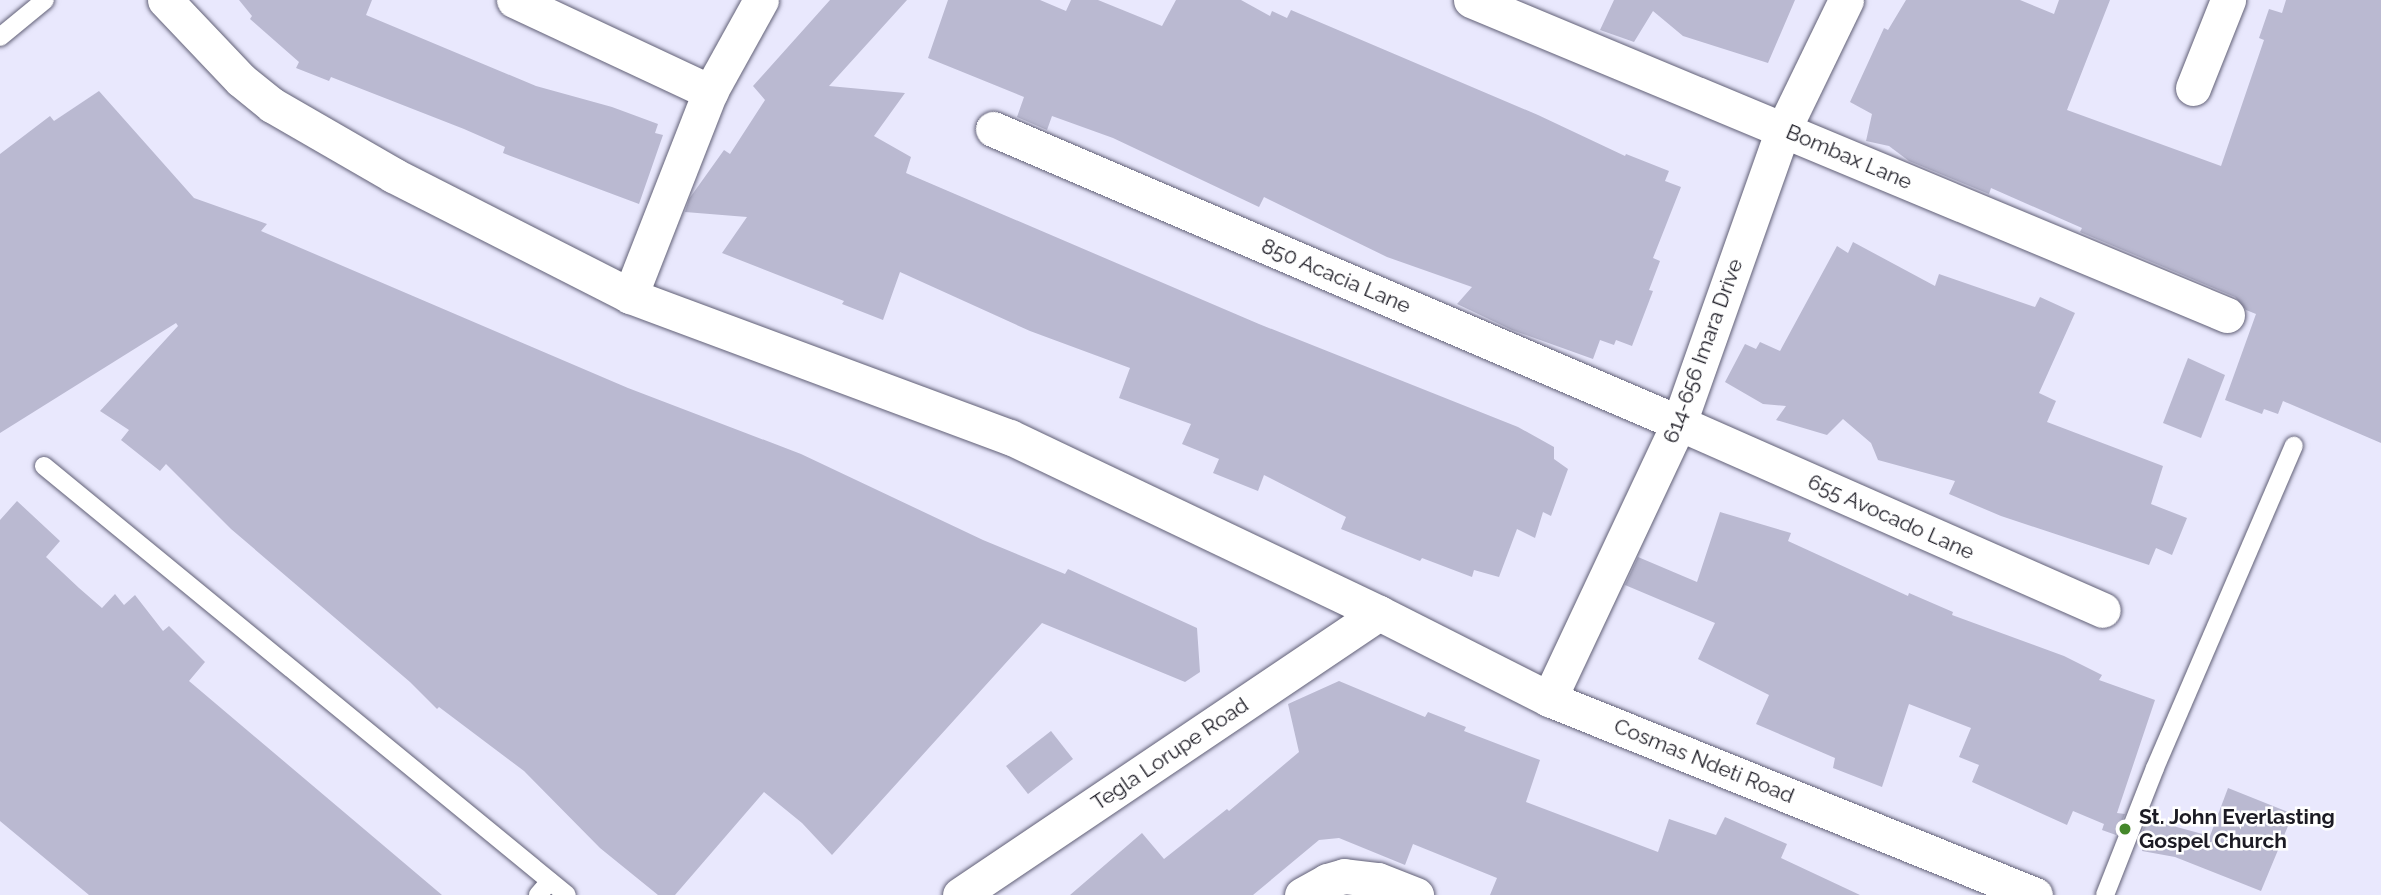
<!DOCTYPE html>
<html>
<head>
<meta charset="utf-8">
<style>
	body { margin:0 }
	#map { position:relative; width:2381px; height:895px; overflow:hidden; background:#e9e8fd; font-family:Raleway,sans-serif }
	div>[style] { position:absolute }
	.building>* { inset:0; background:#bab9d1 }
	.roads { filter:drop-shadow(0 0 2px #616076) drop-shadow(0 0 2px #616076) }
	.lane>* { height:18px; margin:-9px; padding:0 9px; transform-origin:9px; border-radius:9px; background:#fff }
	.street>* { height:35px; margin:-17.5px; padding:0 17.5px; transform-origin:17.5px; border-radius:17.5px; background:#fff }
	.dots>* { width:19px; height:19px; translate:-50% -50%; box-sizing:border-box; border:4px solid #fff; border-radius:50% }
	span { translate:-50% -50%; white-space:nowrap; text-align:center; line-height:1.15; -webkit-text-stroke:5px #fff; paint-order:stroke }
	.street-label { font-size:21px; color:#1c1b24 }
	.poi-label { font-size:21px; color:#1c1b24; font-weight:700 }
	.left { translate:0 -50%; text-align:left }
</style>
</head>
<body>
<div id="map">
	<div class="building">
		<i style="clip-path:polygon(239px 0,372px 0,366px 15px,536px 86px,612px 107px,658px 124px,655px 133px,663px 135px,639px 204px,503px 153px,505px 147px,464px 129px,331px 77px,329px 81px,296px 68px,299px 62px,250px 19px,252px 16px)"></i>
		<i style="clip-path:polygon(830px 0,907px 0,829px 86px,905px 93px,874px 136px,911px 157px,906px 173px,1259px 324px,1518px 427px,1554px 447px,1554px 459px,1568px 469px,1551px 516px,1543px 512px,1535px 538px,1517px 529px,1499px 577px,1474px 570px,1472px 577px,1422px 558px,1420px 561px,1341px 529px,1346px 517px,1264px 475px,1258px 491px,1213px 473px,1219px 459px,1182px 444px,1191px 424px,1119px 398px,1130px 368px,1030px 331px,900px 272px,883px 320px,842px 304px,844px 301px,722px 253px,747px 217px,685px 212px,689px 199px,724px 150px,730px 154px,765px 100px,753px 86px)"></i>
		<i style="clip-path:polygon(948px 0,1040px 0,1066px 11px,1071px 0,1098px 0,1162px 26px,1176px 0,1241px 0,1270px 16px,1272px 11px,1287px 18px,1291px 10px,1538px 115px,1625px 156px,1626px 154px,1669px 171px,1665px 181px,1681px 187px,1653px 258px,1660px 261px,1649px 290px,1653px 291px,1632px 346px,1616px 340px,1614px 345px,1600px 340px,1593px 359px,1512px 330px,1457px 304px,1472px 287px,1387px 257px,1264px 197px,1259px 207px,1113px 138px,1052px 116px,1047px 130px,1017px 117px,1024px 97px,928px 58px)"></i>
		<i style="clip-path:polygon(1614px 0,1795px 0,1768px 63px,1683px 36px,1653px 11px,1634px 42px,1600px 30px)"></i>
		<i style="clip-path:polygon(1906px 0,2020px 0,2054px 14px,2059px 0,2110px 0,2067px 110px,2221px 166px,2264px 40px,2259px 38px,2269px 9px,2282px 13px,2286px 0,2381px 0,2381px 443px,2283px 401px,2278px 414px,2264px 409px,2262px 414px,2225px 400px,2256px 314px,2246px 310px,2235px 297px,2080px 232px,2082px 228px,1991px 188px,1989px 194px,1909px 161px,1889px 146px,1866px 141px,1872px 114px,1850px 102px,1884px 28px,1888px 30px)"></i>
		<i style="clip-path:polygon(99px 91px,194px 198px,267px 224px,261px 231px,628px 388px,801px 454px,983px 540px,1065px 574px,1068px 569px,1197px 628px,1200px 672px,1185px 682px,1042px 623px,832px 855px,802px 823px,764px 792px,675px 895px,658px 895px,600px 848px,524px 771px,439px 707px,437px 709px,410px 682px,231px 529px,166px 464px,160px 471px,121px 440px,129px 430px,100px 411px,178px 326px,176px 323px,0 433px,0 154px,50px 116px,54px 121px)"></i>
		<i style="clip-path:polygon(1853px 242px,1935px 286px,1939px 274px,2035px 307px,2040px 297px,2075px 313px,2039px 393px,2056px 401px,2047px 422px,2163px 466px,2151px 504px,2187px 518px,2172px 555px,2156px 548px,2149px 565px,2001px 516px,1949px 494px,1955px 481px,1878px 460px,1871px 443px,1843px 419px,1827px 435px,1776px 420px,1786px 406px,1763px 404px,1725px 382px,1745px 344px,1756px 349px,1760px 342px,1780px 351px,1837px 246px,1848px 253px)"></i>
		<i style="clip-path:polygon(2188px 358px,2225px 375px,2201px 438px,2163px 423px)"></i>
		<i style="clip-path:polygon(17px 501px,60px 541px,46px 557px,79px 588px,102px 608px,115px 594px,124px 605px,135px 595px,163px 631px,169px 626px,205px 662px,189px 681px,442px 895px,89px 895px,0 821px,0 520px)"></i>
		<i style="clip-path:polygon(1720px 512px,1791px 533px,1788px 541px,1908px 596px,1909px 593px,1953px 612px,1952px 615px,2064px 656px,2102px 675px,2099px 680px,2155px 700px,2117px 813px,2125px 814px,2116px 835px,2102px 830px,2104px 824px,2073px 811px,2067px 825px,1972px 782px,1979px 765px,1959px 757px,1971px 728px,1909px 704px,1882px 787px,1833px 768px,1835px 758px,1756px 724px,1769px 695px,1698px 659px,1715px 623px,1625px 585px,1638px 557px,1697px 582px)"></i>
		<i style="clip-path:polygon(1339px 681px,1425px 717px,1428px 712px,1466px 727px,1464px 731px,1540px 760px,1526px 802px,1658px 852px,1669px 819px,1716px 835px,1725px 817px,1787px 844px,1781px 858px,1860px 895px,1490px 895px,1497px 878px,1413px 844px,1405px 865px,1339px 838px,1319px 840px,1253px 895px,1070px 895px,1142px 833px,1164px 859px,1227px 809px,1229px 811px,1299px 752px,1288px 704px)"></i>
		<i style="clip-path:polygon(1051px 731px,1073px 759px,1028px 794px,1006px 766px)"></i>
		<i style="clip-path:polygon(2228px 788px,2293px 814px,2261px 891px,2175px 857px,2142px 851px,2143px 845px,2138px 843px,2147px 819px,2210px 836px)"></i>
	</div>
	<div class="roads">
		<div class="lane">
			<i style="left:0;top:37px;width:58px;rotate:-39.4deg"></i>
			<i style="left:44px;top:466px;width:676px;rotate:39.36deg"></i>
			<i style="left:538px;top:895px;width:18px;rotate:-49deg"></i>
			<i style="left:2105px;top:895px;width:136px;rotate:-68.5deg"></i>
			<i style="left:2155px;top:768px;width:351px;rotate:-66.7deg"></i>
		</div>
		<div class="street">
			<i style="left:165px;top:0;width:110px;rotate:46.5deg"></i>
			<i style="left:241px;top:80px;width:40px;rotate:39deg"></i>
			<i style="left:272px;top:105px;width:140px;rotate:30deg"></i>
			<i style="left:393px;top:175px;width:266px;rotate:27deg"></i>
			<i style="left:630px;top:296px;width:405px;rotate:20.4deg"></i>
			<i style="left:1010px;top:437px;width:409px;rotate:25.5deg"></i>
			<i style="left:1379px;top:613px;width:191px;rotate:26.8deg"></i>
			<i style="left:1549px;top:699px;width:524px;rotate:21.96deg"></i>
			<i style="left:514px;top:0;width:217px;rotate:25.1deg"></i>
			<i style="left:1471px;top:0;width:819px;rotate:22.62deg"></i>
			<i style="left:2193px;top:88px;width:95px;rotate:-68.3deg"></i>
			<i style="left:993px;top:129px;width:746px;rotate:23.2deg"></i>
			<i style="left:1679px;top:423px;width:463px;rotate:23.8deg"></i>
			<i style="left:630px;top:296px;width:219px;rotate:-68.6deg"></i>
			<i style="left:710px;top:92px;width:105px;rotate:-61deg"></i>
			<i style="left:1549px;top:699px;width:305px;rotate:-64.8deg"></i>
			<i style="left:1679px;top:423px;width:311px;rotate:-70.5deg"></i>
			<i style="left:1783px;top:130px;width:144px;rotate:-64.1deg"></i>
			<i style="left:960px;top:895px;width:505px;rotate:-33.94deg"></i>
			<i style="left:1302px;top:895px;width:29px;rotate:-29deg"></i>
			<i style="left:1327px;top:881px;width:18px;rotate:-16deg"></i>
			<i style="left:1344px;top:876px;width:34px;rotate:7deg"></i>
			<i style="left:1378px;top:880px;width:41px;rotate:21.5deg"></i>
		</div>
	</div>
	<div class="dots">
		<i style="left:2125px;top:829px;background:#45882b"></i>
	</div>
	<div class="street-label">
		<span style="left:1849px;top:157px;rotate:23deg">Bombax Lane</span>
		<span style="left:1336px;top:276px;rotate:23deg">850 Acacia Lane</span>
		<span style="left:1703px;top:351px;rotate:-70deg">614-656 Imara Drive</span>
		<span style="left:1891px;top:517px;rotate:24deg">655 Avocado Lane</span>
		<span style="left:1170px;top:754px;rotate:-34deg">Tegla Lorupe Road</span>
		<span style="left:1704px;top:761px;rotate:22deg">Cosmas Ndeti Road</span>
	</div>
	<div class="poi-label">
		<span class="left" style="left:2139px;top:829px">St. John Everlasting<br>Gospel Church</span>
	</div>
</div>
</body>
</html>
